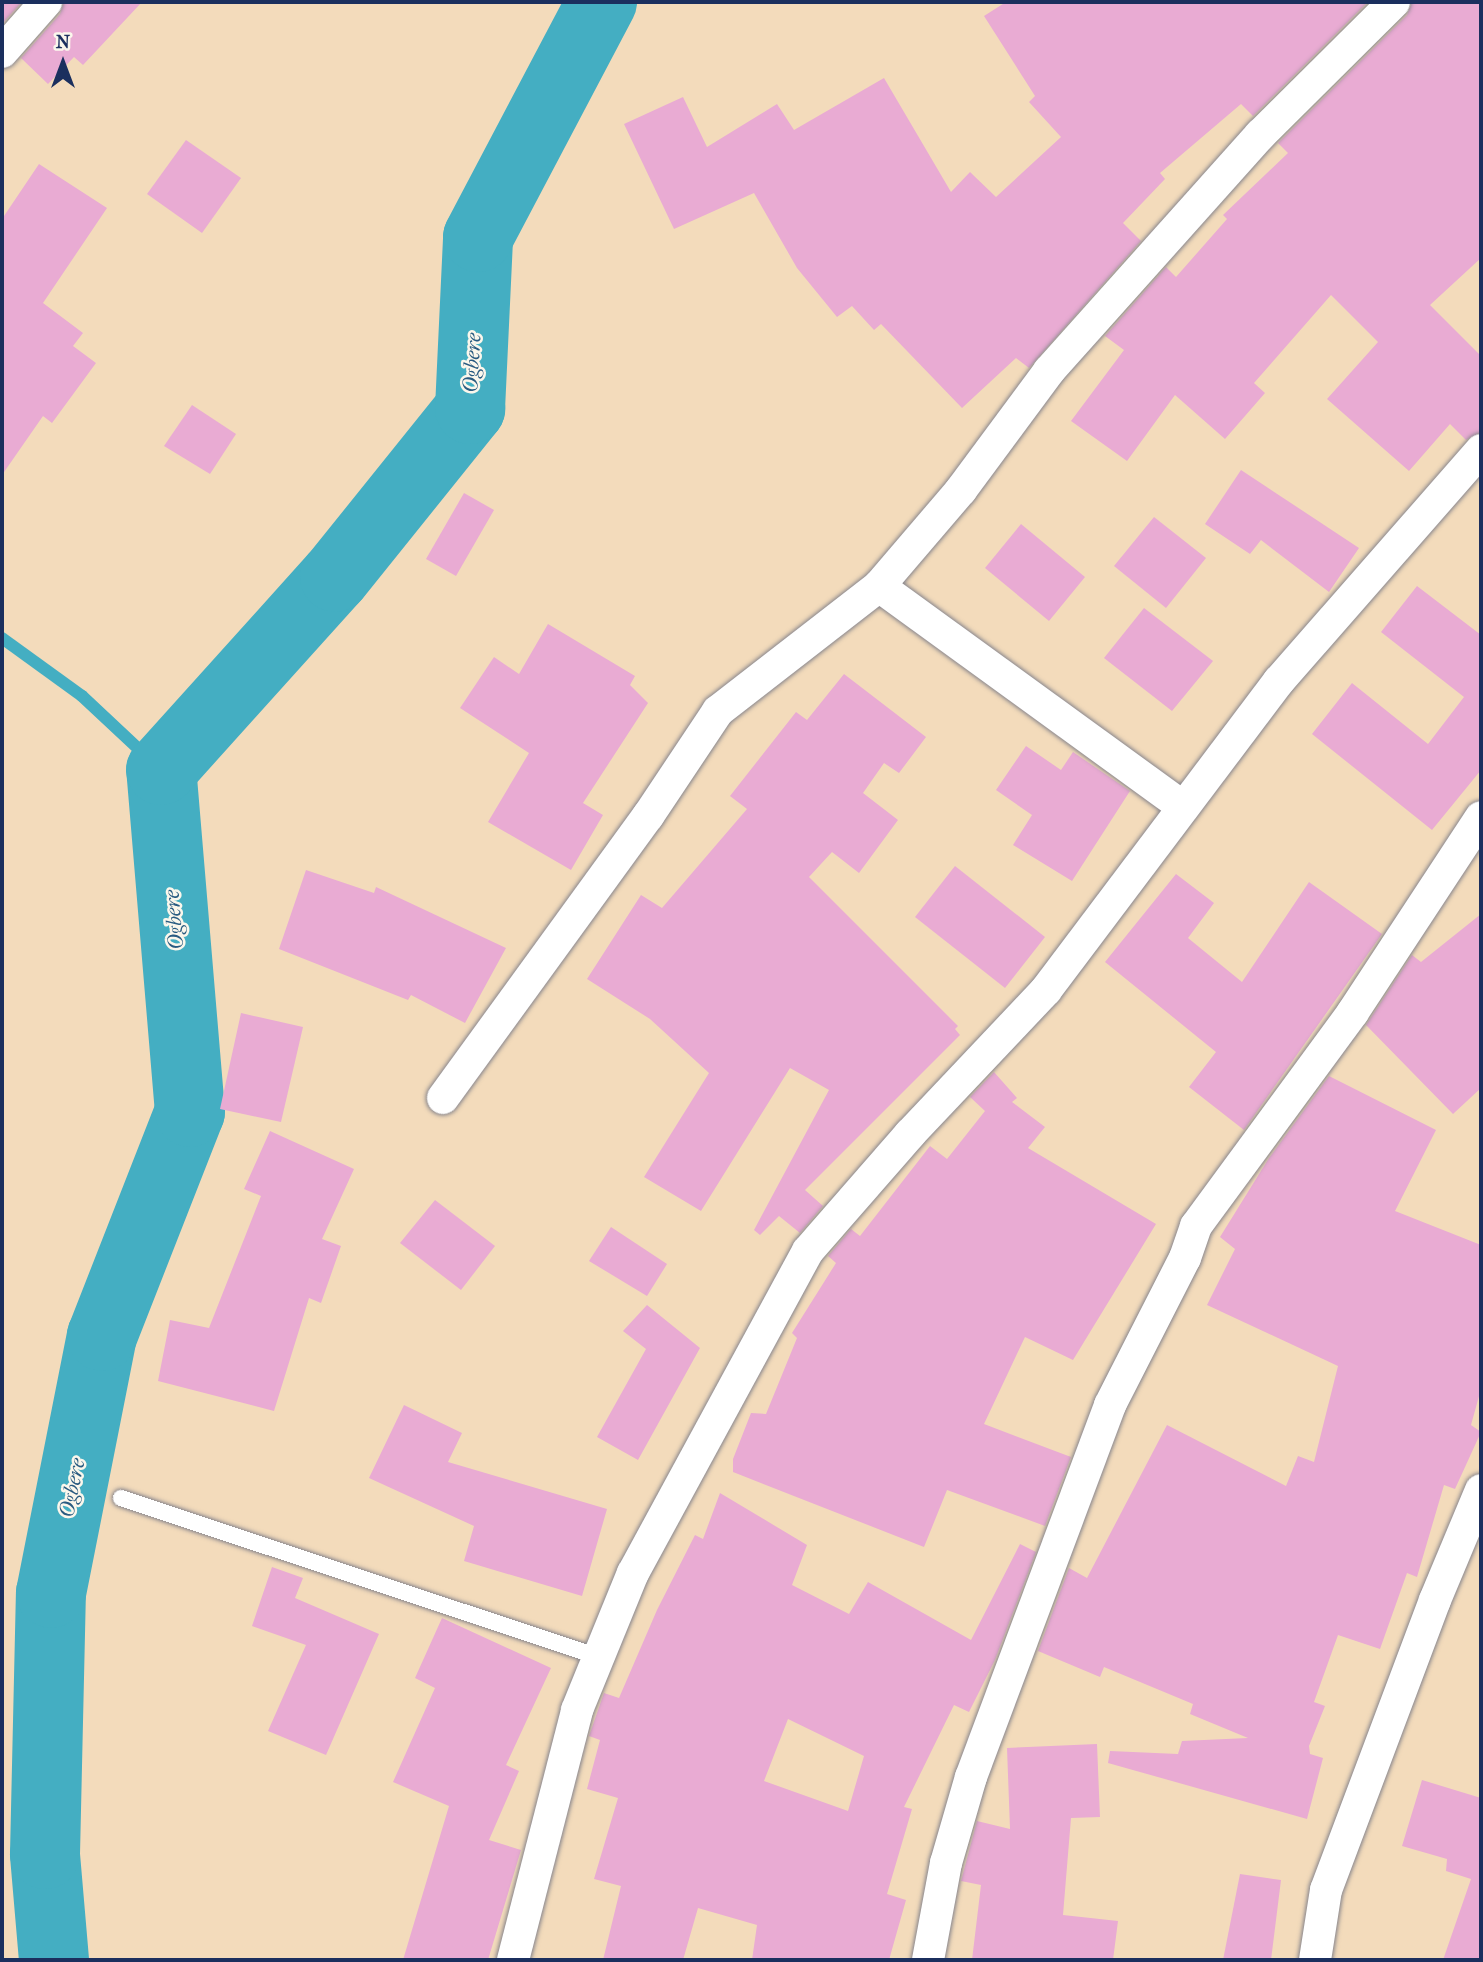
<!DOCTYPE html>
<html>
<head>
<meta charset="utf-8">
<style>
	body { margin:0 }
	#map { position:relative; width:1483px; height:1962px; overflow:hidden; background:#f3dbbb; font-family:"IM FELL French Canon",serif }
	div>[style] { position:absolute }
	.stream>* { height:12px; margin:-6px; padding:0 6px; transform-origin:6px; border-radius:6px; background:#44aec2 }
	.river>* { height:70px; margin:-35px; padding:0 35px; transform-origin:35px; border-radius:35px; background:#44aec2 }
	.building>* { inset:0; background:#e9abd3 }
	.roads { filter:drop-shadow(0 0 2px #87858c) drop-shadow(0 0 2px #87858c) }
	.service>* { height:16px; margin:-8px; padding:0 8px; transform-origin:8px; border-radius:8px; background:#fff }
	.minor>* { height:32px; margin:-16px; padding:0 16px; transform-origin:16px; border-radius:16px; background:#fff }
	span { translate:-50% -50%; white-space:nowrap; text-align:center; line-height:1.15; -webkit-text-stroke:5px #fbf7ec; paint-order:stroke }
	.water-label { font-size:21px; color:#295b81; font-style:italic }
	.frame { position:absolute; inset:0; border:4px solid #1b2f5e; pointer-events:none }
	.north { position:absolute; left:28px; top:28px; width:70px; height:70px; -webkit-text-stroke:5px #fbf7ec; paint-order:stroke; rotate:0deg; font-size:19px; font-weight:700; line-height:28px; text-align:center; color:#1b2f5e }
	.north::after { content:''; display:block; margin:auto; width:24px; height:32px; background:#1b2f5e; clip-path:polygon(50% 0,100% 100%,50% 72%,0 100%) }
</style>
</head>
<body>
<div id="map">
	<div class="stream">
		<i style="left:2px;top:638px;width:99px;rotate:35.9deg"></i>
		<i style="left:82px;top:696px;width:108px;rotate:43.1deg"></i>
	</div>
	<div class="river">
		<i style="left:54px;top:1960px;width:106px;rotate:-94.9deg"></i>
		<i style="left:45px;top:1854px;width:261px;rotate:-88.7deg"></i>
		<i style="left:51px;top:1593px;width:262px;rotate:-78.8deg"></i>
		<i style="left:102px;top:1336px;width:241px;rotate:-68.6deg"></i>
		<i style="left:190px;top:1112px;width:343px;rotate:-94.8deg"></i>
		<i style="left:161px;top:770px;width:260px;rotate:-48deg"></i>
		<i style="left:335px;top:577px;width:216px;rotate:-51.2deg"></i>
		<i style="left:470px;top:409px;width:172px;rotate:-87.3deg"></i>
		<i style="left:478px;top:237px;width:266px;rotate:-62.2deg"></i>
	</div>
	<div class="building">
		<i style="clip-path:polygon(2px 2px,22px 2px,2px 24px)"></i>
		<i style="clip-path:polygon(64px 2px,142px 2px,83px 65px,74px 57px,48px 84px,21px 58px,60px 14px)"></i>
		<i style="clip-path:polygon(1006px 2px,1368px 2px,1253px 116px,1241px 104px,1160px 173px,1165px 179px,1123px 223px,1141px 241px,1029px 368px,1016px 358px,962px 408px,881px 324px,874px 330px,852px 306px,837px 317px,797px 268px,754px 193px,674px 229px,624px 124px,683px 97px,707px 147px,777px 104px,794px 130px,884px 78px,951px 192px,970px 172px,996px 197px,1061px 137px,1029px 102px,1035px 96px,984px 16px)"></i>
		<i style="clip-path:polygon(1412px 2px,1481px 2px,1481px 258px,1430px 305px,1481px 356px,1481px 432px,1466px 440px,1450px 424px,1409px 471px,1327px 399px,1378px 342px,1331px 295px,1254px 383px,1265px 393px,1225px 439px,1175px 395px,1127px 461px,1071px 421px,1124px 350px,1105px 336px,1166px 267px,1176px 277px,1227px 219px,1223px 215px,1288px 153px,1278px 143px,1407px 15px)"></i>
		<i style="clip-path:polygon(186px 140px,241px 178px,202px 233px,147px 194px)"></i>
		<i style="clip-path:polygon(39px 164px,107px 208px,43px 303px,83px 333px,73px 346px,96px 363px,52px 423px,43px 416px,2px 475px,2px 219px)"></i>
		<i style="clip-path:polygon(192px 405px,236px 434px,210px 474px,164px 446px)"></i>
		<i style="clip-path:polygon(1241px 470px,1359px 548px,1329px 592px,1261px 540px,1250px 554px,1205px 524px)"></i>
		<i style="clip-path:polygon(464px 493px,494px 510px,456px 576px,426px 559px)"></i>
		<i style="clip-path:polygon(1154px 517px,1206px 558px,1166px 608px,1114px 566px)"></i>
		<i style="clip-path:polygon(1021px 524px,1085px 577px,1049px 621px,985px 568px)"></i>
		<i style="clip-path:polygon(1417px 586px,1481px 635px,1481px 770px,1432px 830px,1312px 734px,1352px 683px,1428px 744px,1464px 697px,1381px 632px)"></i>
		<i style="clip-path:polygon(1144px 608px,1213px 661px,1172px 711px,1104px 658px)"></i>
		<i style="clip-path:polygon(548px 624px,635px 676px,630px 685px,648px 703px,583px 803px,603px 815px,571px 870px,488px 822px,529px 753px,460px 708px,494px 657px,519px 674px)"></i>
		<i style="clip-path:polygon(844px 674px,926px 737px,899px 773px,884px 763px,863px 793px,898px 820px,859px 873px,832px 852px,809px 877px,958px 1026px,955px 1029px,960px 1035px,805px 1190px,823px 1206px,800px 1233px,779px 1216px,760px 1235px,754px 1230px,829px 1090px,790px 1068px,701px 1211px,644px 1177px,709px 1073px,650px 1019px,587px 979px,641px 895px,662px 908px,747px 809px,730px 796px,796px 712px,807px 720px)"></i>
		<i style="clip-path:polygon(1026px 746px,1061px 770px,1073px 752px,1130px 791px,1072px 881px,1013px 845px,1032px 815px,996px 790px)"></i>
		<i style="clip-path:polygon(955px 866px,1045px 937px,1005px 988px,915px 917px)"></i>
		<i style="clip-path:polygon(306px 870px,374px 893px,376px 887px,506px 948px,465px 1023px,411px 995px,408px 1000px,279px 949px)"></i>
		<i style="clip-path:polygon(1176px 874px,1214px 903px,1188px 938px,1242px 982px,1309px 882px,1382px 934px,1244px 1130px,1189px 1087px,1216px 1052px,1105px 962px)"></i>
		<i style="clip-path:polygon(1481px 914px,1481px 1088px,1453px 1114px,1366px 1025px,1412px 955px,1421px 962px)"></i>
		<i style="clip-path:polygon(241px 1013px,303px 1027px,281px 1122px,220px 1109px)"></i>
		<i style="clip-path:polygon(994px 1072px,1017px 1098px,1012px 1102px,1045px 1127px,1028px 1148px,1156px 1224px,1073px 1360px,1025px 1337px,984px 1424px,1071px 1457px,1045px 1526px,947px 1490px,924px 1547px,733px 1472px,733px 1459px,751px 1413px,766px 1414px,797px 1338px,792px 1333px,836px 1263px,828px 1256px,851px 1229px,860px 1236px,930px 1146px,947px 1159px,985px 1111px,970px 1097px)"></i>
		<i style="clip-path:polygon(1329px 1076px,1436px 1130px,1395px 1211px,1481px 1245px,1481px 1389px,1471px 1425px,1481px 1432px,1455px 1489px,1444px 1485px,1417px 1577px,1407px 1573px,1380px 1649px,1338px 1635px,1314px 1702px,1325px 1706px,1309px 1746px,1310px 1754px,1323px 1758px,1307px 1819px,1108px 1763px,1110px 1751px,1178px 1754px,1182px 1741px,1248px 1738px,1190px 1714px,1193px 1704px,1104px 1667px,1100px 1677px,1038px 1651px,1069px 1568px,1087px 1578px,1167px 1425px,1286px 1486px,1298px 1456px,1314px 1462px,1338px 1366px,1207px 1305px,1235px 1249px,1220px 1237px,1269px 1158px)"></i>
		<i style="clip-path:polygon(270px 1131px,354px 1169px,322px 1239px,341px 1246px,321px 1303px,309px 1298px,274px 1411px,158px 1381px,170px 1320px,209px 1328px,261px 1196px,244px 1189px)"></i>
		<i style="clip-path:polygon(435px 1200px,495px 1246px,461px 1290px,400px 1243px)"></i>
		<i style="clip-path:polygon(611px 1227px,667px 1264px,647px 1296px,589px 1261px)"></i>
		<i style="clip-path:polygon(647px 1305px,700px 1348px,638px 1460px,597px 1437px,646px 1349px,623px 1331px)"></i>
		<i style="clip-path:polygon(404px 1405px,462px 1433px,448px 1462px,607px 1509px,582px 1596px,464px 1561px,474px 1526px,369px 1478px)"></i>
		<i style="clip-path:polygon(evenodd,720px 1493px,807px 1545px,792px 1585px,849px 1614px,868px 1582px,971px 1640px,1020px 1544px,1036px 1552px,995px 1660px,969px 1712px,954px 1705px,904px 1807px,912px 1809px,887px 1894px,906px 1900px,889px 1960px,752px 1960px,757px 1925px,698px 1908px,683px 1960px,603px 1960px,621px 1886px,594px 1879px,618px 1798px,587px 1789px,600px 1740px,589px 1736px,604px 1693px,619px 1698px,657px 1610px,695px 1535px,703px 1539px,720px 1493px,788px 1719px,864px 1756px,848px 1811px,764px 1781px,788px 1719px)"></i>
		<i style="clip-path:polygon(272px 1567px,303px 1578px,295px 1598px,379px 1634px,326px 1755px,268px 1731px,306px 1645px,252px 1626px)"></i>
		<i style="clip-path:polygon(442px 1618px,551px 1668px,506px 1765px,519px 1771px,489px 1840px,521px 1850px,488px 1960px,403px 1960px,449px 1806px,393px 1782px,435px 1688px,415px 1678px)"></i>
		<i style="clip-path:polygon(1097px 1744px,1100px 1817px,1071px 1818px,1063px 1915px,1118px 1921px,1113px 1960px,972px 1960px,981px 1885px,961px 1881px,977px 1821px,1010px 1829px,1007px 1748px)"></i>
		<i style="clip-path:polygon(1422px 1780px,1481px 1798px,1481px 1960px,1443px 1960px,1471px 1879px,1446px 1871px,1447px 1859px,1402px 1846px)"></i>
		<i style="clip-path:polygon(1240px 1874px,1281px 1880px,1271px 1960px,1223px 1960px)"></i>
	</div>
	<div class="roads">
		<div class="service">
			<i style="left:121px;top:1498px;width:504px;rotate:18.4deg"></i>
		</div>
		<div class="minor">
			<i style="left:2px;top:52px;width:67px;rotate:-48.7deg"></i>
			<i style="left:879px;top:586px;width:376px;rotate:36deg"></i>
			<i style="left:443px;top:1098px;width:349px;rotate:-54deg"></i>
			<i style="left:648px;top:816px;width:126px;rotate:-56.3deg"></i>
			<i style="left:718px;top:711px;width:204px;rotate:-37.8deg"></i>
			<i style="left:879px;top:586px;width:126px;rotate:-49.5deg"></i>
			<i style="left:961px;top:490px;width:148px;rotate:-53.5deg"></i>
			<i style="left:1049px;top:371px;width:317px;rotate:-48.2deg"></i>
			<i style="left:1260px;top:135px;width:189px;rotate:-44.8deg"></i>
			<i style="left:513px;top:1960px;width:258px;rotate:-75.6deg"></i>
			<i style="left:577px;top:1710px;width:148px;rotate:-67.8deg"></i>
			<i style="left:633px;top:1573px;width:366px;rotate:-61.5deg"></i>
			<i style="left:808px;top:1251px;width:155px;rotate:-48.9deg"></i>
			<i style="left:910px;top:1134px;width:198px;rotate:-46.6deg"></i>
			<i style="left:1046px;top:990px;width:387px;rotate:-53deg"></i>
			<i style="left:1279px;top:681px;width:307px;rotate:-48.8deg"></i>
			<i style="left:928px;top:1960px;width:99px;rotate:-79.5deg"></i>
			<i style="left:946px;top:1863px;width:90px;rotate:-73.8deg"></i>
			<i style="left:971px;top:1777px;width:397px;rotate:-69.5deg"></i>
			<i style="left:1110px;top:1405px;width:165px;rotate:-63deg"></i>
			<i style="left:1185px;top:1258px;width:34px;rotate:-71deg"></i>
			<i style="left:1196px;top:1226px;width:265px;rotate:-53.7deg"></i>
			<i style="left:1353px;top:1012px;width:233px;rotate:-56.7deg"></i>
			<i style="left:1315px;top:1960px;width:71px;rotate:-81.1deg"></i>
			<i style="left:1326px;top:1890px;width:310px;rotate:-69.4deg"></i>
			<i style="left:1435px;top:1600px;width:119px;rotate:-67.3deg"></i>
		</div>
	</div>
	<div class="water-label">
		<span style="left:472px;top:363px;rotate:-87deg">Ogbere</span>
		<span style="left:174px;top:920px;rotate:-95deg">Ogbere</span>
		<span style="left:72px;top:1488px;rotate:-79deg">Ogbere</span>
	</div>
	<div class="frame"></div>
	<div class="north">N</div>
</div>
</body>
</html>
